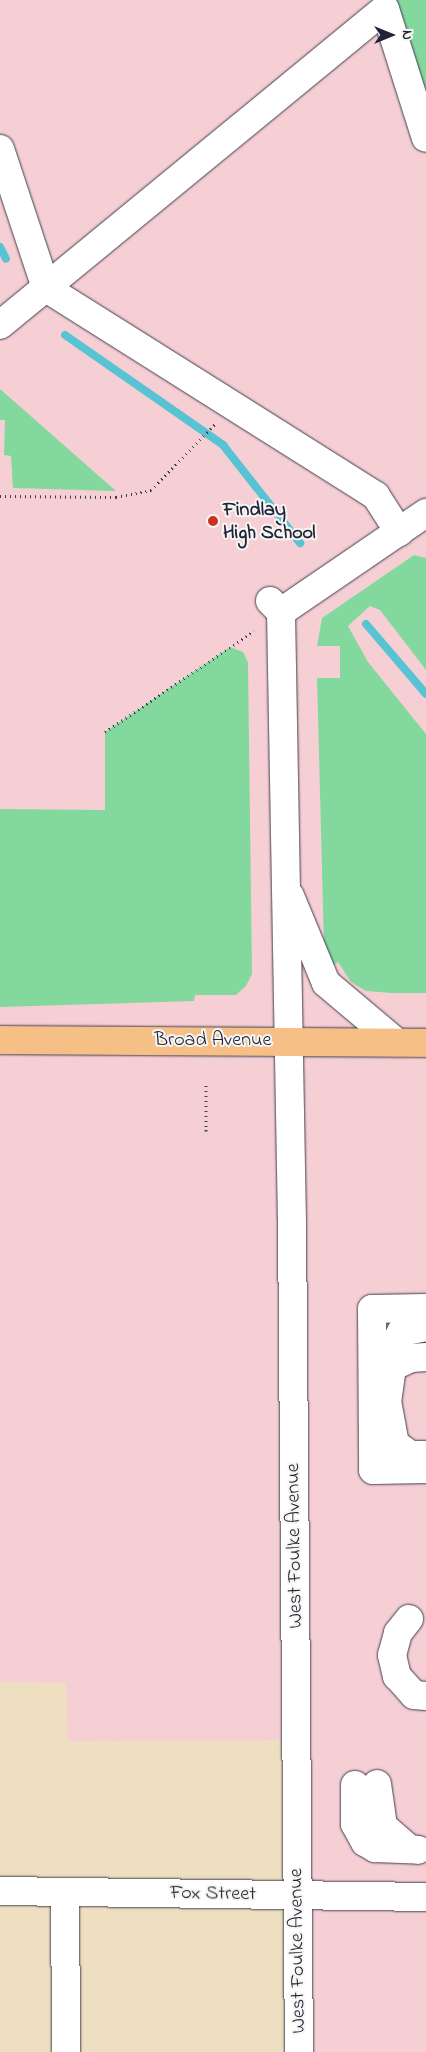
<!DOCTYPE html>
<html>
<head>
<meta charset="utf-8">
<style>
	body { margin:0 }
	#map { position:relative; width:426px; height:2052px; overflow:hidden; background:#eedfc0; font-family:"Indie Flower",sans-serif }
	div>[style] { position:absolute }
	.built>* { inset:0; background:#f6cfd5 }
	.green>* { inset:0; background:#83d99d }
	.stream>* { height:8px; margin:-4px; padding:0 4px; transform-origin:4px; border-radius:4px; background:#58c3d3 }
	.path>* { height:3px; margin-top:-1.5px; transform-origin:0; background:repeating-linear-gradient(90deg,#413e4f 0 1px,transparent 0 5px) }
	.roads { filter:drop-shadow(0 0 1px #413e4f) drop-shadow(0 0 1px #413e4f) }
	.minor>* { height:28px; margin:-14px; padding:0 14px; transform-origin:14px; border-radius:14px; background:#fff }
	.major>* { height:28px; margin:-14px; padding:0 14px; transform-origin:14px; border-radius:14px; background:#f5bf86 }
	.dots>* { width:14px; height:14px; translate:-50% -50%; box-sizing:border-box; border:2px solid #f6f6f2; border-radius:50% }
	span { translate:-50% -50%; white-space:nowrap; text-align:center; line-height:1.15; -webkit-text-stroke:4px #f6f6f2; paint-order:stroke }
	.poi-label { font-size:20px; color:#22223b; font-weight:700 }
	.left { translate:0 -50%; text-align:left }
	.street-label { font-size:20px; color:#22223b }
	.north { position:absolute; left:366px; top:10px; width:50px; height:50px; -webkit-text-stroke:4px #f6f6f2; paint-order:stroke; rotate:90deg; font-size:14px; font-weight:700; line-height:20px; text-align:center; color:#22223b }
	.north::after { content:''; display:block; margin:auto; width:18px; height:22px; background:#22223b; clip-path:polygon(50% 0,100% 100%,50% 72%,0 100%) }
</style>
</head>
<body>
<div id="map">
	<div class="built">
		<i style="clip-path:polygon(0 0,426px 0,426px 2052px,299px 2052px,296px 1740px,68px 1741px,66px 1683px,0 1682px)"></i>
	</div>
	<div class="green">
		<i style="clip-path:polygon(391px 0,426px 0,426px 104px)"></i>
		<i style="clip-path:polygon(0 389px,116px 491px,13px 488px,11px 456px,4px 455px,5px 420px,0 420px)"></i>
		<i style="clip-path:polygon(414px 555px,426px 558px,426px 670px,380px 610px,370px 606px,348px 626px,368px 662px,426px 734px,426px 993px,392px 993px,366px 991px,351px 982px,338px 962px,330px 967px,324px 946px,317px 678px,340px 678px,340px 646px,317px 646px,322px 618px)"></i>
		<i style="clip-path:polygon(230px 647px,243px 652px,248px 662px,252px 974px,246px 986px,236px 995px,195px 995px,194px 1001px,0 1007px,0 809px,105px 810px,105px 732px)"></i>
	</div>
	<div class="stream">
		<i style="left:0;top:247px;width:13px;rotate:63deg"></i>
		<i style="left:65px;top:335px;width:193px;rotate:34.8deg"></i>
		<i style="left:223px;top:445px;width:125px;rotate:51.8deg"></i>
		<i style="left:366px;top:624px;width:92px;rotate:49.4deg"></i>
	</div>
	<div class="path">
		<i style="left:0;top:496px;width:116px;rotate:0.5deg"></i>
		<i style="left:116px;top:497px;width:36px;rotate:-11deg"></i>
		<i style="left:151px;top:490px;width:92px;rotate:-45.9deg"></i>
		<i style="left:105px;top:732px;width:180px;rotate:-34.1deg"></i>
		<i style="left:206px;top:1085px;width:46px;rotate:90deg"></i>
	</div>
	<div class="roads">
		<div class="minor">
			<i style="left:0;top:149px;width:146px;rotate:71.7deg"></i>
			<i style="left:46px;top:288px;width:390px;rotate:32.2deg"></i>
			<i style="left:376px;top:496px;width:43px;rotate:57.4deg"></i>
			<i style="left:0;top:325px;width:498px;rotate:-39.4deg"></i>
			<i style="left:385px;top:9px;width:135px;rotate:72.4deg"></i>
			<i style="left:270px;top:601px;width:16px;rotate:45deg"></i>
			<i style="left:281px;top:612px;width:609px;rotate:88.97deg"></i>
			<i style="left:292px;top:1221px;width:831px;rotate:89.52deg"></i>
			<i style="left:281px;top:612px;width:176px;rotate:-34.3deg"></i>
			<i style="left:290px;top:896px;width:94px;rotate:67.5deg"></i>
			<i style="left:326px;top:983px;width:92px;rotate:40.1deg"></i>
			<i style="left:426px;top:1308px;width:54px;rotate:178.9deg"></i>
			<i style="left:372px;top:1309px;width:161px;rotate:89.6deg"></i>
			<i style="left:373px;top:1470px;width:53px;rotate:-1.1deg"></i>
			<i style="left:426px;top:1357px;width:15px;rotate:176deg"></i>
			<i style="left:411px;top:1358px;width:21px;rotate:155deg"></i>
			<i style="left:392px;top:1367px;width:34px;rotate:98deg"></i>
			<i style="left:387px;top:1401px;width:44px;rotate:79.5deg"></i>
			<i style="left:395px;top:1444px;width:19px;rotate:35deg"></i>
			<i style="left:411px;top:1455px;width:15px"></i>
			<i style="left:389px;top:1382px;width:33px;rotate:-85deg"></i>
			<i style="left:392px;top:1349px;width:19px;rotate:-62deg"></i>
			<i style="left:401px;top:1332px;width:25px;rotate:-11deg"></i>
			<i style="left:409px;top:1619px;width:18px;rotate:128deg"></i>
			<i style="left:398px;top:1633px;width:23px;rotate:105deg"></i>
			<i style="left:392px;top:1655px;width:22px;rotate:77deg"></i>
			<i style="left:397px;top:1676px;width:25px;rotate:48deg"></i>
			<i style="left:414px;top:1695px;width:12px;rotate:5deg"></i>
			<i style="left:377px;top:1784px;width:42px;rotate:81.9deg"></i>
			<i style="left:383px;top:1826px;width:35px;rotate:41deg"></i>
			<i style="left:409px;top:1849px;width:9px;rotate:6deg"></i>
			<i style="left:355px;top:1785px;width:39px;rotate:90deg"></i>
			<i style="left:355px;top:1824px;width:21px;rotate:61deg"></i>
			<i style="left:365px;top:1842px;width:12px;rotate:31deg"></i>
			<i style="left:375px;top:1848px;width:34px;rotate:2deg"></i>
			<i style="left:0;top:1891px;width:426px;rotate:0.8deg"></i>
			<i style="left:65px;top:1892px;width:160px;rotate:89.6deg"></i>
		</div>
		<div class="major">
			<i style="left:0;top:1040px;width:426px;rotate:0.4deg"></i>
		</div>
	</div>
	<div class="dots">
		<i style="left:213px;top:521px;background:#c8321e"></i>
	</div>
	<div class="poi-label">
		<span class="left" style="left:223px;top:522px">Findlay<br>High School</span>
	</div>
	<div class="street-label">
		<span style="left:213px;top:1040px">Broad Avenue</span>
		<span style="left:295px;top:1546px;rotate:-91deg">West Foulke Avenue</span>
		<span style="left:213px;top:1894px;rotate:1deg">Fox Street</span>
		<span style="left:298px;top:1951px;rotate:-91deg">West Foulke Avenue</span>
	</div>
	<div class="north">N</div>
</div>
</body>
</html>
